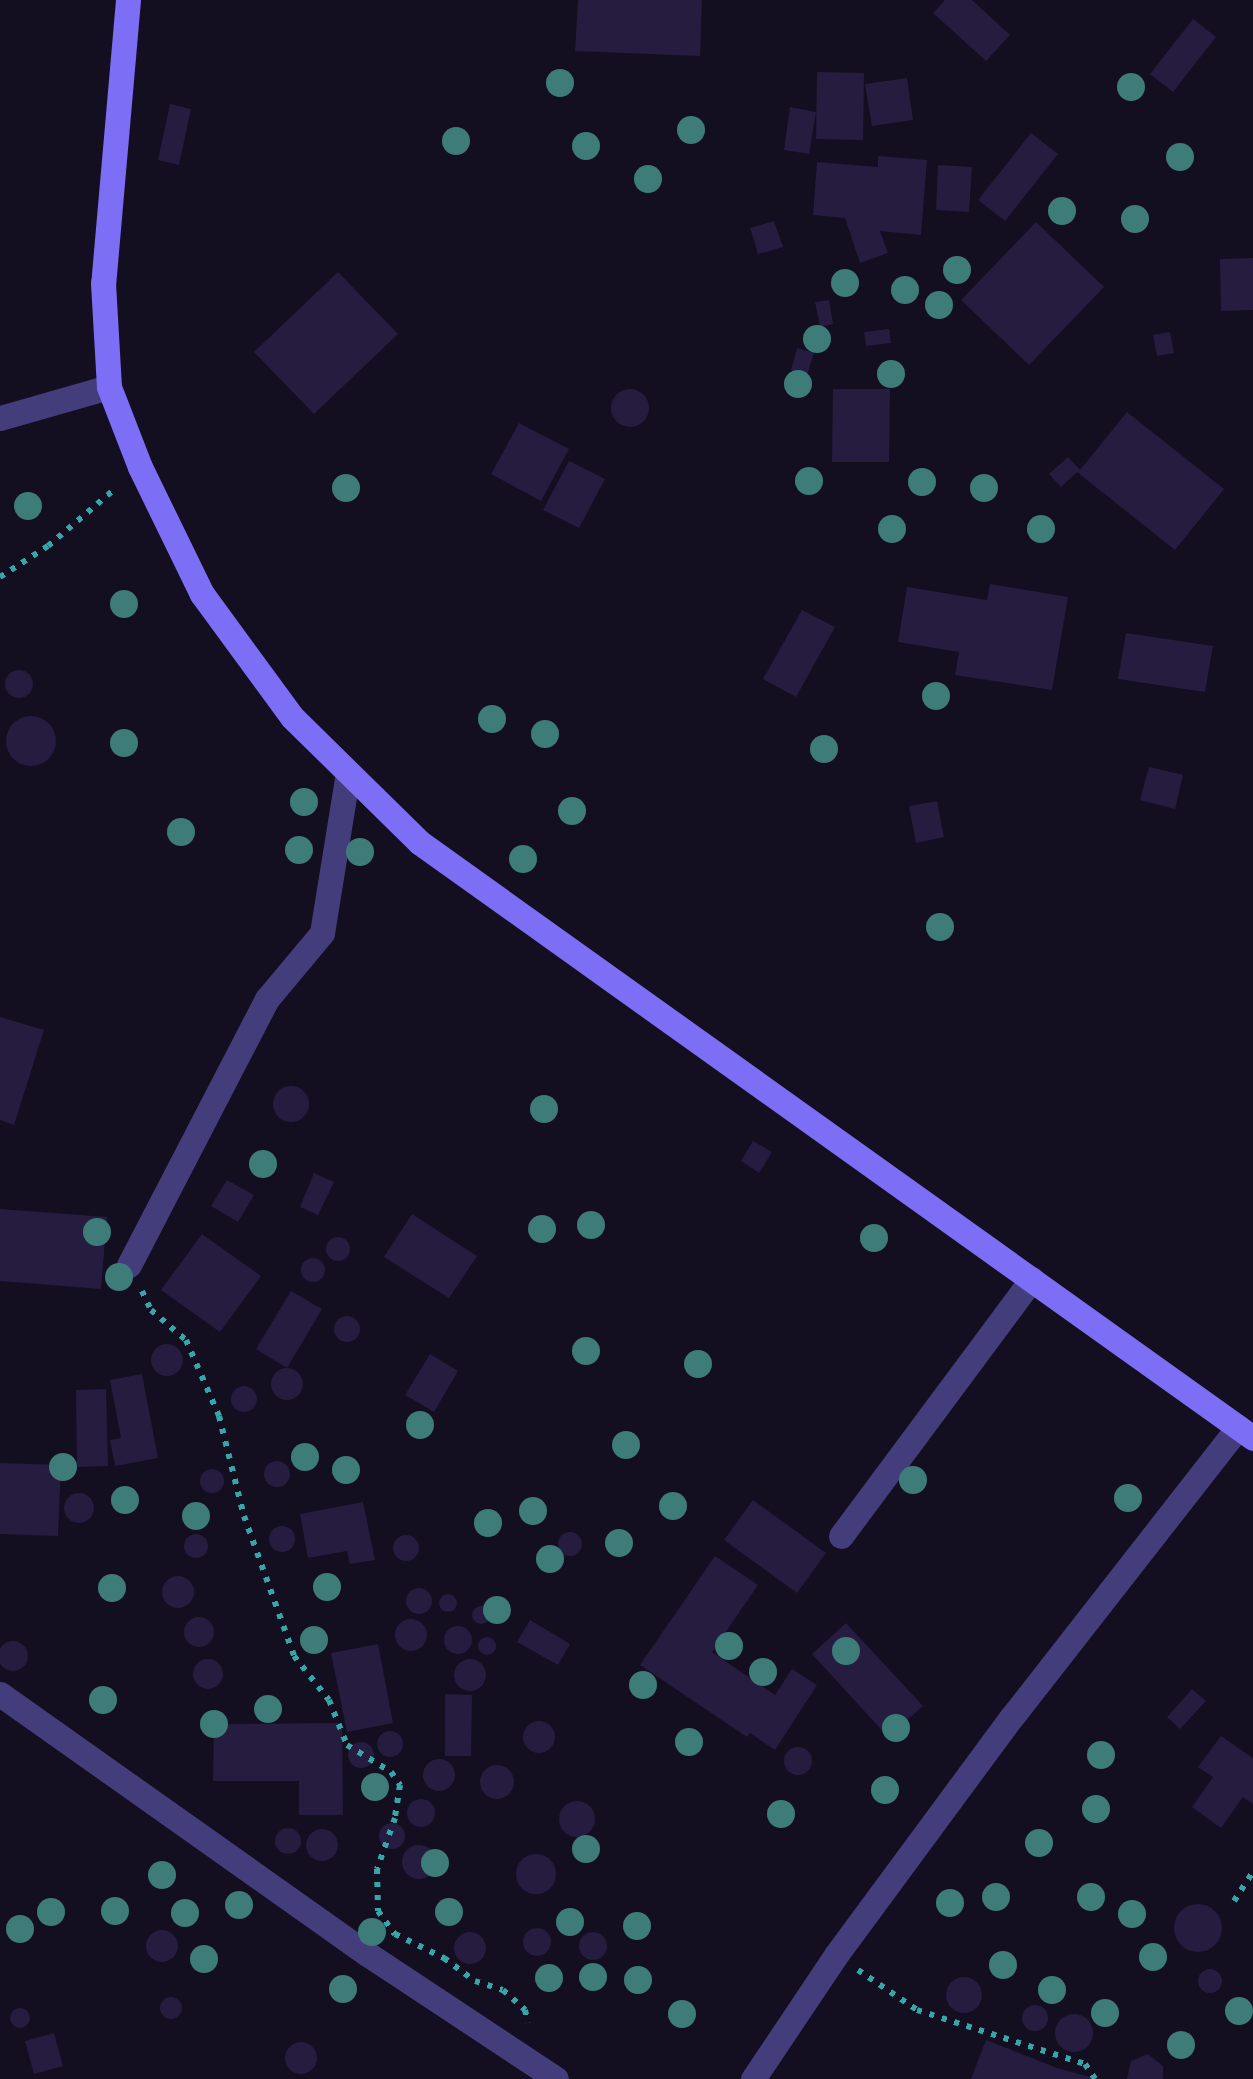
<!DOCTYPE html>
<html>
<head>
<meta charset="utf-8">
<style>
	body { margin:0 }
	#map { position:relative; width:1253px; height:2079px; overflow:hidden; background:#130e20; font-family:"Sofia Sans Condensed",sans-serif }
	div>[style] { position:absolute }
	.building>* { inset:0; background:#261c3f }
	.round { border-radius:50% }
	.path>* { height:6px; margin-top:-3px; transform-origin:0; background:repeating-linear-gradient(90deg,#36a7a9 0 5px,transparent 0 13px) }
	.street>* { height:25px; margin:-12.5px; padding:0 12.5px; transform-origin:12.5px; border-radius:12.5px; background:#443d7b }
	.secondary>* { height:25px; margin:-12.5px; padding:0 12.5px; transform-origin:12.5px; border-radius:12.5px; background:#7c6ef5 }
	.trees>* { width:28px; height:28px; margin:-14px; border-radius:50%; background:#3e7c79 }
	span { translate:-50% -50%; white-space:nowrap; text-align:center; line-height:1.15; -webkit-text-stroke:8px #130e20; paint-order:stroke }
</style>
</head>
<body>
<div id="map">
	<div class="building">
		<i style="clip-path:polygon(578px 0,702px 0,700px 56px,575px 51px)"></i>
		<i style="clip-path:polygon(945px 0,972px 0,1010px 35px,986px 61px,933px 13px)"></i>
		<i style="clip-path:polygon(1193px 19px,1216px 37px,1173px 92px,1150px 74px)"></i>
		<i style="clip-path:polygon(817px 72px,864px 73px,863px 140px,816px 139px)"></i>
		<i style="clip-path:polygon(907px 78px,913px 120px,872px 126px,865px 84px)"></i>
		<i style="clip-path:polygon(170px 104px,191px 109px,179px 165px,158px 160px)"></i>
		<i style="clip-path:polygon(790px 107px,816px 112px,809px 154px,784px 150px)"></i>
		<i style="clip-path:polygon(1031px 133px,1058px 154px,1005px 221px,978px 200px)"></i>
		<i style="clip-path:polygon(878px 156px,927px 160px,921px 235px,880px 231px,888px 253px,860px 263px,845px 218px,813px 215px,817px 162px,878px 167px)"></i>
		<i style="clip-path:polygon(938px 165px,972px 167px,969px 212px,936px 210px)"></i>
		<i style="clip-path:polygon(774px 221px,783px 247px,758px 254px,750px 228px)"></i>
		<i style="clip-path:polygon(1036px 222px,1104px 287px,1029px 365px,961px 300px)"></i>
		<i style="clip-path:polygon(1253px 258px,1253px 310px,1221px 311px,1220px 259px)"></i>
		<i style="clip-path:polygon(338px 272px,398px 334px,314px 414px,254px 352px)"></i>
		<i style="clip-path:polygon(829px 300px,833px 324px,820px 327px,815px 302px)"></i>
		<i style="clip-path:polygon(889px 329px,891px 343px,866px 346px,864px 332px)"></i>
		<i style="clip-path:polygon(1170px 332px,1174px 353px,1157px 356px,1153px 335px)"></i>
		<i style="clip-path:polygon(797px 348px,814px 353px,807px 375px,791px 370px)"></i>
		<i style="clip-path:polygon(833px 389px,890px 389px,889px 462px,832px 462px)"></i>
		<i class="round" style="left:611px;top:389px;width:38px;height:38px"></i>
		<i style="clip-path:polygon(1127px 412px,1224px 489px,1175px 550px,1077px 472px,1061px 487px,1049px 474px,1068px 457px,1080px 470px)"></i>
		<i style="clip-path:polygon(519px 423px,569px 449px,541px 501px,491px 474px)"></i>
		<i style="clip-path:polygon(569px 461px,605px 479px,579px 528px,543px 510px)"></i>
		<i style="clip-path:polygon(990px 584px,1068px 597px,1052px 690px,955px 675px,959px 652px,898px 642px,907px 587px,987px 600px)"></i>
		<i style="clip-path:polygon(802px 610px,835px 627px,796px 697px,763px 679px)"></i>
		<i style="clip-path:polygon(1126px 633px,1213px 646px,1205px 692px,1118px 679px)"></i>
		<i class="round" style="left:5px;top:670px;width:28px;height:28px"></i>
		<i class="round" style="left:6px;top:716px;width:50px;height:50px"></i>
		<i style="clip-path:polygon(1149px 767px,1183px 775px,1175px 809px,1140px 800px)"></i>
		<i style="clip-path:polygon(937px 801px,944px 837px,916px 843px,909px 806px)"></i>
		<i style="clip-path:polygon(0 1017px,44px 1030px,14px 1125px,0 1120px)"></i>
		<i class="round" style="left:273px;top:1086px;width:36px;height:36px"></i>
		<i style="clip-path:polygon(753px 1141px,772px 1152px,759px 1173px,741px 1161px)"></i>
		<i style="clip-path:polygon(314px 1173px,334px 1182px,318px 1215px,300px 1207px)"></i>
		<i style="clip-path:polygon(227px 1180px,254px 1195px,238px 1222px,211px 1206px)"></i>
		<i style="clip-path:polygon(0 1209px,107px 1217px,101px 1289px,0 1281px)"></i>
		<i style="clip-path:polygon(412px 1214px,477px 1256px,449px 1298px,384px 1257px)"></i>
		<i style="clip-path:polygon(202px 1234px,261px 1276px,220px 1332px,161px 1290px)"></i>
		<i class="round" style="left:326px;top:1237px;width:24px;height:24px"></i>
		<i class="round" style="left:301px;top:1258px;width:24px;height:24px"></i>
		<i style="clip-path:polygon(291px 1291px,322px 1309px,287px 1368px,256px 1349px)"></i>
		<i class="round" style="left:334px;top:1316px;width:26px;height:26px"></i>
		<i class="round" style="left:151px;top:1344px;width:32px;height:32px"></i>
		<i style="clip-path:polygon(430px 1354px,458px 1371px,434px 1412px,405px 1395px)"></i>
		<i class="round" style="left:271px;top:1368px;width:32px;height:32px"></i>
		<i style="clip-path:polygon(142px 1374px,158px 1458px,115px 1466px,110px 1440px,121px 1438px,110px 1380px)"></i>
		<i class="round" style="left:231px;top:1386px;width:26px;height:26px"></i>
		<i style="clip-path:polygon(106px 1389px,108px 1466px,77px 1467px,76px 1390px)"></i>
		<i class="round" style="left:264px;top:1461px;width:26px;height:26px"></i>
		<i style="clip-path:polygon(0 1463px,61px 1465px,58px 1536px,0 1534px)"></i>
		<i class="round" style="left:200px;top:1469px;width:24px;height:24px"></i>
		<i class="round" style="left:64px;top:1493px;width:30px;height:30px"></i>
		<i style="clip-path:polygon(753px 1500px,826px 1553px,797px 1593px,724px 1540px)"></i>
		<i style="clip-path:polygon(363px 1502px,375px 1560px,350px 1564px,347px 1551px,308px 1558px,300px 1514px)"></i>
		<i class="round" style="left:269px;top:1526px;width:26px;height:26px"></i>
		<i class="round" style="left:558px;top:1532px;width:24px;height:24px"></i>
		<i class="round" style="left:184px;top:1534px;width:24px;height:24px"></i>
		<i class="round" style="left:393px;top:1535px;width:26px;height:26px"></i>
		<i style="clip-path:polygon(715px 1556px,758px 1585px,712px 1652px,775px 1695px,792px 1669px,817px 1685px,775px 1750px,750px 1733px,747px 1737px,640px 1665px)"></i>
		<i class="round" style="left:162px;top:1576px;width:32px;height:32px"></i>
		<i class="round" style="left:406px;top:1588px;width:26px;height:26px"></i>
		<i class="round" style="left:439px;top:1594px;width:18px;height:18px"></i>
		<i class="round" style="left:472px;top:1606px;width:18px;height:18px"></i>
		<i class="round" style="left:184px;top:1617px;width:30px;height:30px"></i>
		<i class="round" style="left:395px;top:1619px;width:32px;height:32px"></i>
		<i style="clip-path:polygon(530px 1620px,570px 1644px,558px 1665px,517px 1642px)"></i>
		<i style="clip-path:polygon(846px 1623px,923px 1706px,888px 1737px,812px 1654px)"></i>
		<i class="round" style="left:444px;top:1626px;width:28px;height:28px"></i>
		<i class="round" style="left:478px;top:1637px;width:18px;height:18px"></i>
		<i class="round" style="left:-2px;top:1641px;width:30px;height:30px"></i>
		<i style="clip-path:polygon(378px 1644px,393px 1723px,347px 1732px,331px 1653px)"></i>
		<i class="round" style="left:454px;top:1659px;width:32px;height:32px"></i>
		<i class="round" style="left:193px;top:1659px;width:30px;height:30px"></i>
		<i style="clip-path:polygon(1192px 1689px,1206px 1701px,1180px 1729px,1167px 1717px)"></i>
		<i style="clip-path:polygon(445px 1694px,472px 1695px,471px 1756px,445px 1756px)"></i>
		<i class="round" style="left:523px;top:1721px;width:32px;height:32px"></i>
		<i style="clip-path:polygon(342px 1723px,343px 1815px,299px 1815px,299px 1781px,213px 1781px,214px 1724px)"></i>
		<i class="round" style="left:377px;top:1731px;width:26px;height:26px"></i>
		<i style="clip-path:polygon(1221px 1736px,1253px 1758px,1253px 1804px,1243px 1797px,1221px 1828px,1192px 1807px,1213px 1777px,1198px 1767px)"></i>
		<i class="round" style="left:348px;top:1742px;width:26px;height:26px"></i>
		<i class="round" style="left:784px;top:1747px;width:28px;height:28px"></i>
		<i class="round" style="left:423px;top:1759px;width:32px;height:32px"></i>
		<i class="round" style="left:480px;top:1765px;width:34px;height:34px"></i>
		<i class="round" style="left:407px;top:1799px;width:28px;height:28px"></i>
		<i class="round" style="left:559px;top:1801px;width:36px;height:36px"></i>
		<i class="round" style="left:379px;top:1823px;width:26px;height:26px"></i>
		<i class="round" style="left:275px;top:1828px;width:26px;height:26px"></i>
		<i class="round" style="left:306px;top:1829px;width:32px;height:32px"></i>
		<i class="round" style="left:402px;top:1845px;width:34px;height:34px"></i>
		<i class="round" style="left:516px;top:1854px;width:40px;height:40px"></i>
		<i class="round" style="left:1174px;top:1904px;width:48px;height:48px"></i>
		<i class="round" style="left:523px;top:1928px;width:28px;height:28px"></i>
		<i class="round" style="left:146px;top:1930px;width:32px;height:32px"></i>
		<i class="round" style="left:579px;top:1932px;width:28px;height:28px"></i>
		<i class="round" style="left:454px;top:1932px;width:32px;height:32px"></i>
		<i class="round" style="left:1198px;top:1969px;width:24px;height:24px"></i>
		<i class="round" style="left:946px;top:1977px;width:36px;height:36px"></i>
		<i class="round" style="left:160px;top:1997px;width:22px;height:22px"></i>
		<i class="round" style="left:1022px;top:2005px;width:26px;height:26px"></i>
		<i class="round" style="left:10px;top:2008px;width:20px;height:20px"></i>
		<i class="round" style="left:1055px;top:2014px;width:38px;height:38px"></i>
		<i style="clip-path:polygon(54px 2033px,63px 2066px,34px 2074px,25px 2041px)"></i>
		<i style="clip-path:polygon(986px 2040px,1057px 2068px,1097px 2079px,971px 2079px)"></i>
		<i class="round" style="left:285px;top:2042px;width:32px;height:32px"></i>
		<i style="clip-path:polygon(1148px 2054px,1163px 2066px,1163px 2079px,1127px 2079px,1131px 2061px)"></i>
	</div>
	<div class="path">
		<i style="left:0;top:577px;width:57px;rotate:-32.9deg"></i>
		<i style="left:48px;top:546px;width:89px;rotate:-40.5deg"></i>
		<i style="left:142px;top:1291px;width:21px;rotate:65deg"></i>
		<i style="left:151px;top:1310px;width:46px;rotate:40.6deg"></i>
		<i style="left:186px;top:1340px;width:83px;rotate:66.5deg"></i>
		<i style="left:219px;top:1416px;width:103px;rotate:76deg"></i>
		<i style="left:244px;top:1516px;width:149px;rotate:70.3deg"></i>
		<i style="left:294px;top:1656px;width:56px;rotate:51.5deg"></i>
		<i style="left:329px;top:1700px;width:48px;rotate:68.2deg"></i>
		<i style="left:347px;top:1745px;width:52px;rotate:31.5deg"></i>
		<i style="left:391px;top:1772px;width:16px;rotate:55deg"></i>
		<i style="left:400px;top:1785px;width:33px;rotate:99deg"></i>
		<i style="left:395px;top:1818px;width:54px;rotate:109.4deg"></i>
		<i style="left:377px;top:1869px;width:42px;rotate:88.6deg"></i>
		<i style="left:378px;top:1911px;width:29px;rotate:54deg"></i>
		<i style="left:395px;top:1934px;width:55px;rotate:26.1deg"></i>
		<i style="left:444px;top:1958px;width:39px;rotate:37deg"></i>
		<i style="left:475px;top:1981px;width:29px;rotate:18deg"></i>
		<i style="left:503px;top:1990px;width:30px;rotate:42deg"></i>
		<i style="left:525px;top:2010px;width:13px;rotate:77deg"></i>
		<i style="left:1234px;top:1901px;width:35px;rotate:-57deg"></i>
		<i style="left:858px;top:1970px;width:71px;rotate:34.1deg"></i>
		<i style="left:917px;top:2010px;width:176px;rotate:17.8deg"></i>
		<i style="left:1085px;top:2064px;width:18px;rotate:56deg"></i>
	</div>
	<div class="street">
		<i style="left:0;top:418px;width:113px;rotate:-15.9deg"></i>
		<i style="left:129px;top:1265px;width:300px;rotate:-62.6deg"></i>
		<i style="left:267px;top:999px;width:86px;rotate:-50.2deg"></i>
		<i style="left:322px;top:933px;width:162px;rotate:-80.8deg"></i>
		<i style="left:841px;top:1536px;width:320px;rotate:-53.4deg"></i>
		<i style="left:0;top:1694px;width:452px;rotate:35.3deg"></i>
		<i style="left:369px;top:1955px;width:224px;rotate:33.5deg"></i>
		<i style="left:753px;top:2079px;width:149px;rotate:-56.2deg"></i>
		<i style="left:836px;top:1955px;width:295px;rotate:-53.6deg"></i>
		<i style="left:1011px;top:1718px;width:369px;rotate:-52deg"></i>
	</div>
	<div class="secondary">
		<i style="left:128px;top:0;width:284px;rotate:95deg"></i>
		<i style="left:103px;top:283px;width:104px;rotate:86.7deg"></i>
		<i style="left:109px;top:387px;width:86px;rotate:68.8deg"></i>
		<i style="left:140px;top:467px;width:141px;rotate:64deg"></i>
		<i style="left:202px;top:594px;width:152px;rotate:53.8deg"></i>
		<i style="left:292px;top:717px;width:178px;rotate:44.5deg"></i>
		<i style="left:419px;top:842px;width:1025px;rotate:35.55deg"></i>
	</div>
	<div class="trees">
		<i style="left:560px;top:83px"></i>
		<i style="left:1131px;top:87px"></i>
		<i style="left:691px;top:130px"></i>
		<i style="left:456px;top:141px"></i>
		<i style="left:586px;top:146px"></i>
		<i style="left:1180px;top:157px"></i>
		<i style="left:648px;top:179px"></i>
		<i style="left:1062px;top:211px"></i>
		<i style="left:1135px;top:219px"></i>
		<i style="left:957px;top:270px"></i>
		<i style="left:845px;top:283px"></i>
		<i style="left:905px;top:290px"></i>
		<i style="left:939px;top:305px"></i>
		<i style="left:817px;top:339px"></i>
		<i style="left:891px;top:374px"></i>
		<i style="left:798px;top:384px"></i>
		<i style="left:809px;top:481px"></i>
		<i style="left:922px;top:482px"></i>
		<i style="left:346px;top:488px"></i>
		<i style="left:984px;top:488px"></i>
		<i style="left:28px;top:506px"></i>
		<i style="left:892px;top:529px"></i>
		<i style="left:1041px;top:529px"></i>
		<i style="left:124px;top:604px"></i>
		<i style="left:936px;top:696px"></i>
		<i style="left:492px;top:719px"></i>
		<i style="left:545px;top:734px"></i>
		<i style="left:124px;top:743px"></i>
		<i style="left:824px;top:749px"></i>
		<i style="left:304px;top:802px"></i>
		<i style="left:572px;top:811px"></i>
		<i style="left:181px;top:832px"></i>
		<i style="left:299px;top:850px"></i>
		<i style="left:360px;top:852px"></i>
		<i style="left:523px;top:859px"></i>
		<i style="left:940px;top:927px"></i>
		<i style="left:544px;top:1109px"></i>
		<i style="left:263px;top:1164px"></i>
		<i style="left:591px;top:1225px"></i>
		<i style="left:542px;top:1229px"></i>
		<i style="left:97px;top:1232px"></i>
		<i style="left:874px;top:1238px"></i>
		<i style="left:119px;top:1277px"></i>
		<i style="left:586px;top:1351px"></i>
		<i style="left:698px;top:1364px"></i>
		<i style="left:420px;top:1425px"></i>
		<i style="left:626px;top:1445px"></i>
		<i style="left:305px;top:1457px"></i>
		<i style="left:63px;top:1467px"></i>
		<i style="left:346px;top:1470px"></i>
		<i style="left:913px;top:1480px"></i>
		<i style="left:1128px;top:1498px"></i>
		<i style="left:125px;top:1500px"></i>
		<i style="left:673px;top:1506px"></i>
		<i style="left:533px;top:1511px"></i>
		<i style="left:196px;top:1516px"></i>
		<i style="left:488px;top:1523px"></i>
		<i style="left:619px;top:1543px"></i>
		<i style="left:550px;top:1559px"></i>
		<i style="left:327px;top:1587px"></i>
		<i style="left:112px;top:1588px"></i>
		<i style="left:497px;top:1610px"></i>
		<i style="left:314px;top:1640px"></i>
		<i style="left:729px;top:1646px"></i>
		<i style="left:846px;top:1651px"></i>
		<i style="left:763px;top:1672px"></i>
		<i style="left:643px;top:1685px"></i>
		<i style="left:103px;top:1700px"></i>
		<i style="left:268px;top:1709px"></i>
		<i style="left:214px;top:1724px"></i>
		<i style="left:896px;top:1728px"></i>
		<i style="left:689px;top:1742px"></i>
		<i style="left:1101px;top:1755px"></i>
		<i style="left:375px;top:1787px"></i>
		<i style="left:885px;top:1790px"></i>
		<i style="left:1096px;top:1809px"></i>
		<i style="left:781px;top:1814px"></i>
		<i style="left:1039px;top:1843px"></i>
		<i style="left:586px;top:1849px"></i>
		<i style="left:435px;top:1863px"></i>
		<i style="left:162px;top:1875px"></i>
		<i style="left:996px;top:1897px"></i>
		<i style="left:1091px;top:1897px"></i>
		<i style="left:950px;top:1903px"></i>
		<i style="left:239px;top:1905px"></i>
		<i style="left:115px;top:1911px"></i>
		<i style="left:51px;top:1912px"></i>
		<i style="left:449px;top:1912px"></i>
		<i style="left:185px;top:1913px"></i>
		<i style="left:1132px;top:1914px"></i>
		<i style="left:570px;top:1922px"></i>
		<i style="left:637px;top:1926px"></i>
		<i style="left:20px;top:1929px"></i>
		<i style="left:372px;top:1932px"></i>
		<i style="left:1153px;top:1957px"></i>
		<i style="left:204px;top:1959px"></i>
		<i style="left:1003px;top:1965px"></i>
		<i style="left:593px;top:1977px"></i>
		<i style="left:549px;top:1978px"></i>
		<i style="left:638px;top:1980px"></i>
		<i style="left:343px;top:1989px"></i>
		<i style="left:1052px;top:1990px"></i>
		<i style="left:1239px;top:2011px"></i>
		<i style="left:1105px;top:2013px"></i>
		<i style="left:682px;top:2014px"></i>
		<i style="left:1181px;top:2045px"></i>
	</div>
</div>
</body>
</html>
